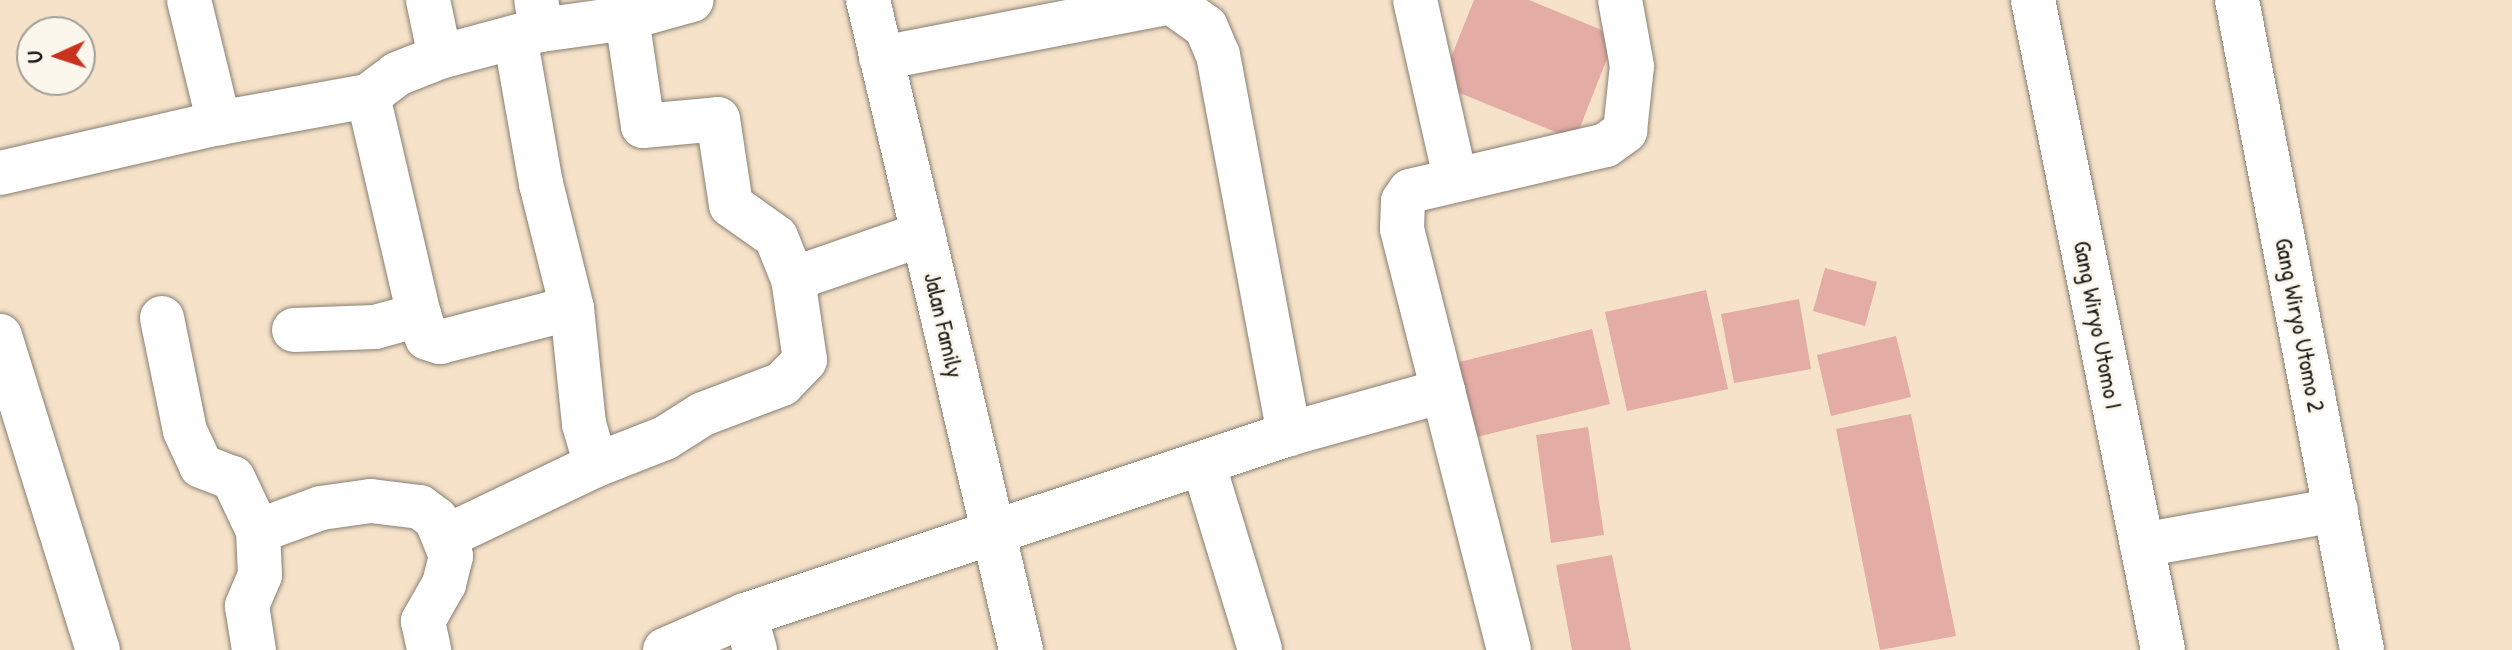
<!DOCTYPE html>
<html>
<head>
<meta charset="utf-8">
<style>
	body { margin:0 }
	#map { position:relative; width:2512px; height:650px; overflow:hidden; background:#f5e2c9; font-family:"Patrick Hand",sans-serif }
	div>[style] { position:absolute }
	.building>* { inset:0; background:#e3aca5 }
	.roads { filter:drop-shadow(0 0 2px #887f72) drop-shadow(0 0 2px #887f72) }
	.street>* { height:44px; margin:-22px; padding:0 22px; transform-origin:22px; border-radius:22px; background:#fff }
	span { translate:-50% -50%; white-space:nowrap; text-align:center; line-height:1.15; -webkit-text-stroke:6px #fbf7ec; paint-order:stroke }
	.street-label { font-size:24px; color:#1c1c1c }
	.north { position:absolute; left:16px; top:16px; width:80px; height:80px; box-sizing:border-box; background:#fbf7ec; border:2px solid #a29f99; border-radius:50%; rotate:267deg; font-size:22px; font-weight:700; line-height:32px; text-align:center; color:#1c1c1c }
	.north::after { content:''; display:block; margin:auto; width:28px; height:36px; background:#c8321e; clip-path:polygon(50% 0,100% 100%,50% 72%,0 100%) }
</style>
</head>
<body>
<div id="map">
	<div class="building">
		<i style="clip-path:polygon(1474px 0,1529px 0,1616px 36px,1575px 140px,1440px 85px)"></i>
		<i style="clip-path:polygon(1825px 268px,1877px 282px,1865px 326px,1813px 311px)"></i>
		<i style="clip-path:polygon(1706px 290px,1728px 389px,1627px 411px,1605px 312px)"></i>
		<i style="clip-path:polygon(1799px 299px,1811px 369px,1734px 383px,1721px 314px)"></i>
		<i style="clip-path:polygon(1592px 329px,1610px 404px,1469px 439px,1451px 364px)"></i>
		<i style="clip-path:polygon(1896px 336px,1911px 397px,1831px 416px,1817px 355px)"></i>
		<i style="clip-path:polygon(1911px 414px,1956px 636px,1880px 650px,1836px 429px)"></i>
		<i style="clip-path:polygon(1588px 427px,1604px 535px,1551px 543px,1536px 435px)"></i>
		<i style="clip-path:polygon(1612px 555px,1631px 650px,1572px 650px,1556px 565px)"></i>
	</div>
	<div class="roads">
		<div class="street">
			<i style="left:189px;top:0;width:127px;rotate:76.3deg"></i>
			<i style="left:428px;top:0;width:58px;rotate:78.1deg"></i>
			<i style="left:868px;top:0;width:668px;rotate:76.75deg"></i>
			<i style="left:1415px;top:0;width:182px;rotate:77.3deg"></i>
			<i style="left:2033px;top:0;width:663px;rotate:78.69deg"></i>
			<i style="left:2237px;top:0;width:662px;rotate:79.11deg"></i>
			<i style="left:627px;top:18px;width:67px;rotate:-15.5deg"></i>
			<i style="left:541px;top:30px;width:87px;rotate:-7.9deg"></i>
			<i style="left:627px;top:18px;width:109px;rotate:81.6deg"></i>
			<i style="left:643px;top:126px;width:75px;rotate:-5.3deg"></i>
			<i style="left:718px;top:119px;width:87px;rotate:81.4deg"></i>
			<i style="left:731px;top:205px;width:55px;rotate:35.4deg"></i>
			<i style="left:776px;top:237px;width:45px;rotate:68deg"></i>
			<i style="left:881px;top:58px;width:295px;rotate:-10.9deg"></i>
			<i style="left:1171px;top:2px;width:43px;rotate:35.5deg"></i>
			<i style="left:1206px;top:27px;width:30px;rotate:67deg"></i>
			<i style="left:1218px;top:55px;width:386px;rotate:79.4deg"></i>
			<i style="left:0;top:173px;width:225px;rotate:-12.9deg"></i>
			<i style="left:219px;top:123px;width:151px;rotate:-10.3deg"></i>
			<i style="left:368px;top:96px;width:36px;rotate:-37deg"></i>
			<i style="left:397px;top:74px;width:46px;rotate:-21.6deg"></i>
			<i style="left:440px;top:57px;width:105px;rotate:-15deg"></i>
			<i style="left:541px;top:30px;width:30px;rotate:-99deg"></i>
			<i style="left:419px;top:315px;width:24px;rotate:71deg"></i>
			<i style="left:427px;top:338px;width:14px;rotate:17deg"></i>
			<i style="left:440px;top:342px;width:136px;rotate:-14.4deg"></i>
			<i style="left:162px;top:318px;width:115px;rotate:78.5deg"></i>
			<i style="left:185px;top:431px;width:38px;rotate:65deg"></i>
			<i style="left:201px;top:466px;width:34px;rotate:21deg"></i>
			<i style="left:233px;top:478px;width:59px;rotate:64.7deg"></i>
			<i style="left:258px;top:531px;width:44px;rotate:87.4deg"></i>
			<i style="left:260px;top:575px;width:34px;rotate:113deg"></i>
			<i style="left:247px;top:606px;width:45px;rotate:81deg"></i>
			<i style="left:294px;top:330px;width:81px;rotate:-2.1deg"></i>
			<i style="left:375px;top:327px;width:46px;rotate:-15.3deg"></i>
			<i style="left:419px;top:315px;width:225px;rotate:-103.1deg"></i>
			<i style="left:0;top:336px;width:329px;rotate:72.7deg"></i>
			<i style="left:1443px;top:391px;width:267px;rotate:75.7deg"></i>
			<i style="left:1203px;top:463px;width:195px;rotate:73deg"></i>
			<i style="left:596px;top:465px;width:74px;rotate:-21.4deg"></i>
			<i style="left:665px;top:438px;width:45px;rotate:-32.3deg"></i>
			<i style="left:703px;top:414px;width:85px;rotate:-20.8deg"></i>
			<i style="left:782px;top:384px;width:33px;rotate:-46deg"></i>
			<i style="left:805px;top:360px;width:82px;rotate:-98.4deg"></i>
			<i style="left:793px;top:279px;width:138px;rotate:-19.1deg"></i>
			<i style="left:258px;top:531px;width:67px;rotate:-20.1deg"></i>
			<i style="left:321px;top:508px;width:50px;rotate:-8deg"></i>
			<i style="left:371px;top:501px;width:49px;rotate:7deg"></i>
			<i style="left:420px;top:507px;width:20px;rotate:37deg"></i>
			<i style="left:436px;top:519px;width:40px;rotate:68deg"></i>
			<i style="left:451px;top:556px;width:29px;rotate:104deg"></i>
			<i style="left:444px;top:584px;width:43px;rotate:119.6deg"></i>
			<i style="left:423px;top:621px;width:30px;rotate:78deg"></i>
			<i style="left:445px;top:537px;width:167px;rotate:-25.5deg"></i>
			<i style="left:596px;top:465px;width:43px;rotate:-106.3deg"></i>
			<i style="left:584px;top:424px;width:117px;rotate:-95.9deg"></i>
			<i style="left:572px;top:308px;width:128px;rotate:-104deg"></i>
			<i style="left:541px;top:184px;width:149px;rotate:-100deg"></i>
			<i style="left:2142px;top:545px;width:197px;rotate:-10.2deg"></i>
			<i style="left:745px;top:615px;width:36px;rotate:74deg"></i>
			<i style="left:665px;top:650px;width:87px;rotate:-23.6deg"></i>
			<i style="left:745px;top:615px;width:573px;rotate:-18.4deg"></i>
			<i style="left:1289px;top:434px;width:160px;rotate:-15.6deg"></i>
			<i style="left:1443px;top:391px;width:167px;rotate:-104.2deg"></i>
			<i style="left:1402px;top:229px;width:28px;rotate:-88deg"></i>
			<i style="left:1403px;top:201px;width:12px;rotate:-55deg"></i>
			<i style="left:1410px;top:191px;width:201px;rotate:-13.2deg"></i>
			<i style="left:1606px;top:145px;width:24px;rotate:-36deg"></i>
			<i style="left:1625px;top:131px;width:65px;rotate:-83.9deg"></i>
			<i style="left:1632px;top:66px;width:67px;rotate:-100.3deg"></i>
		</div>
	</div>
	<div class="street-label">
		<span style="left:944px;top:325px;rotate:77deg">Jalan Family</span>
		<span style="left:2098px;top:325px;rotate:79deg">Gang Wiryo Utomo I</span>
		<span style="left:2300px;top:325px;rotate:79deg">Gang Wiryo Utomo 2</span>
	</div>
	<div class="north">U</div>
</div>
</body>
</html>
